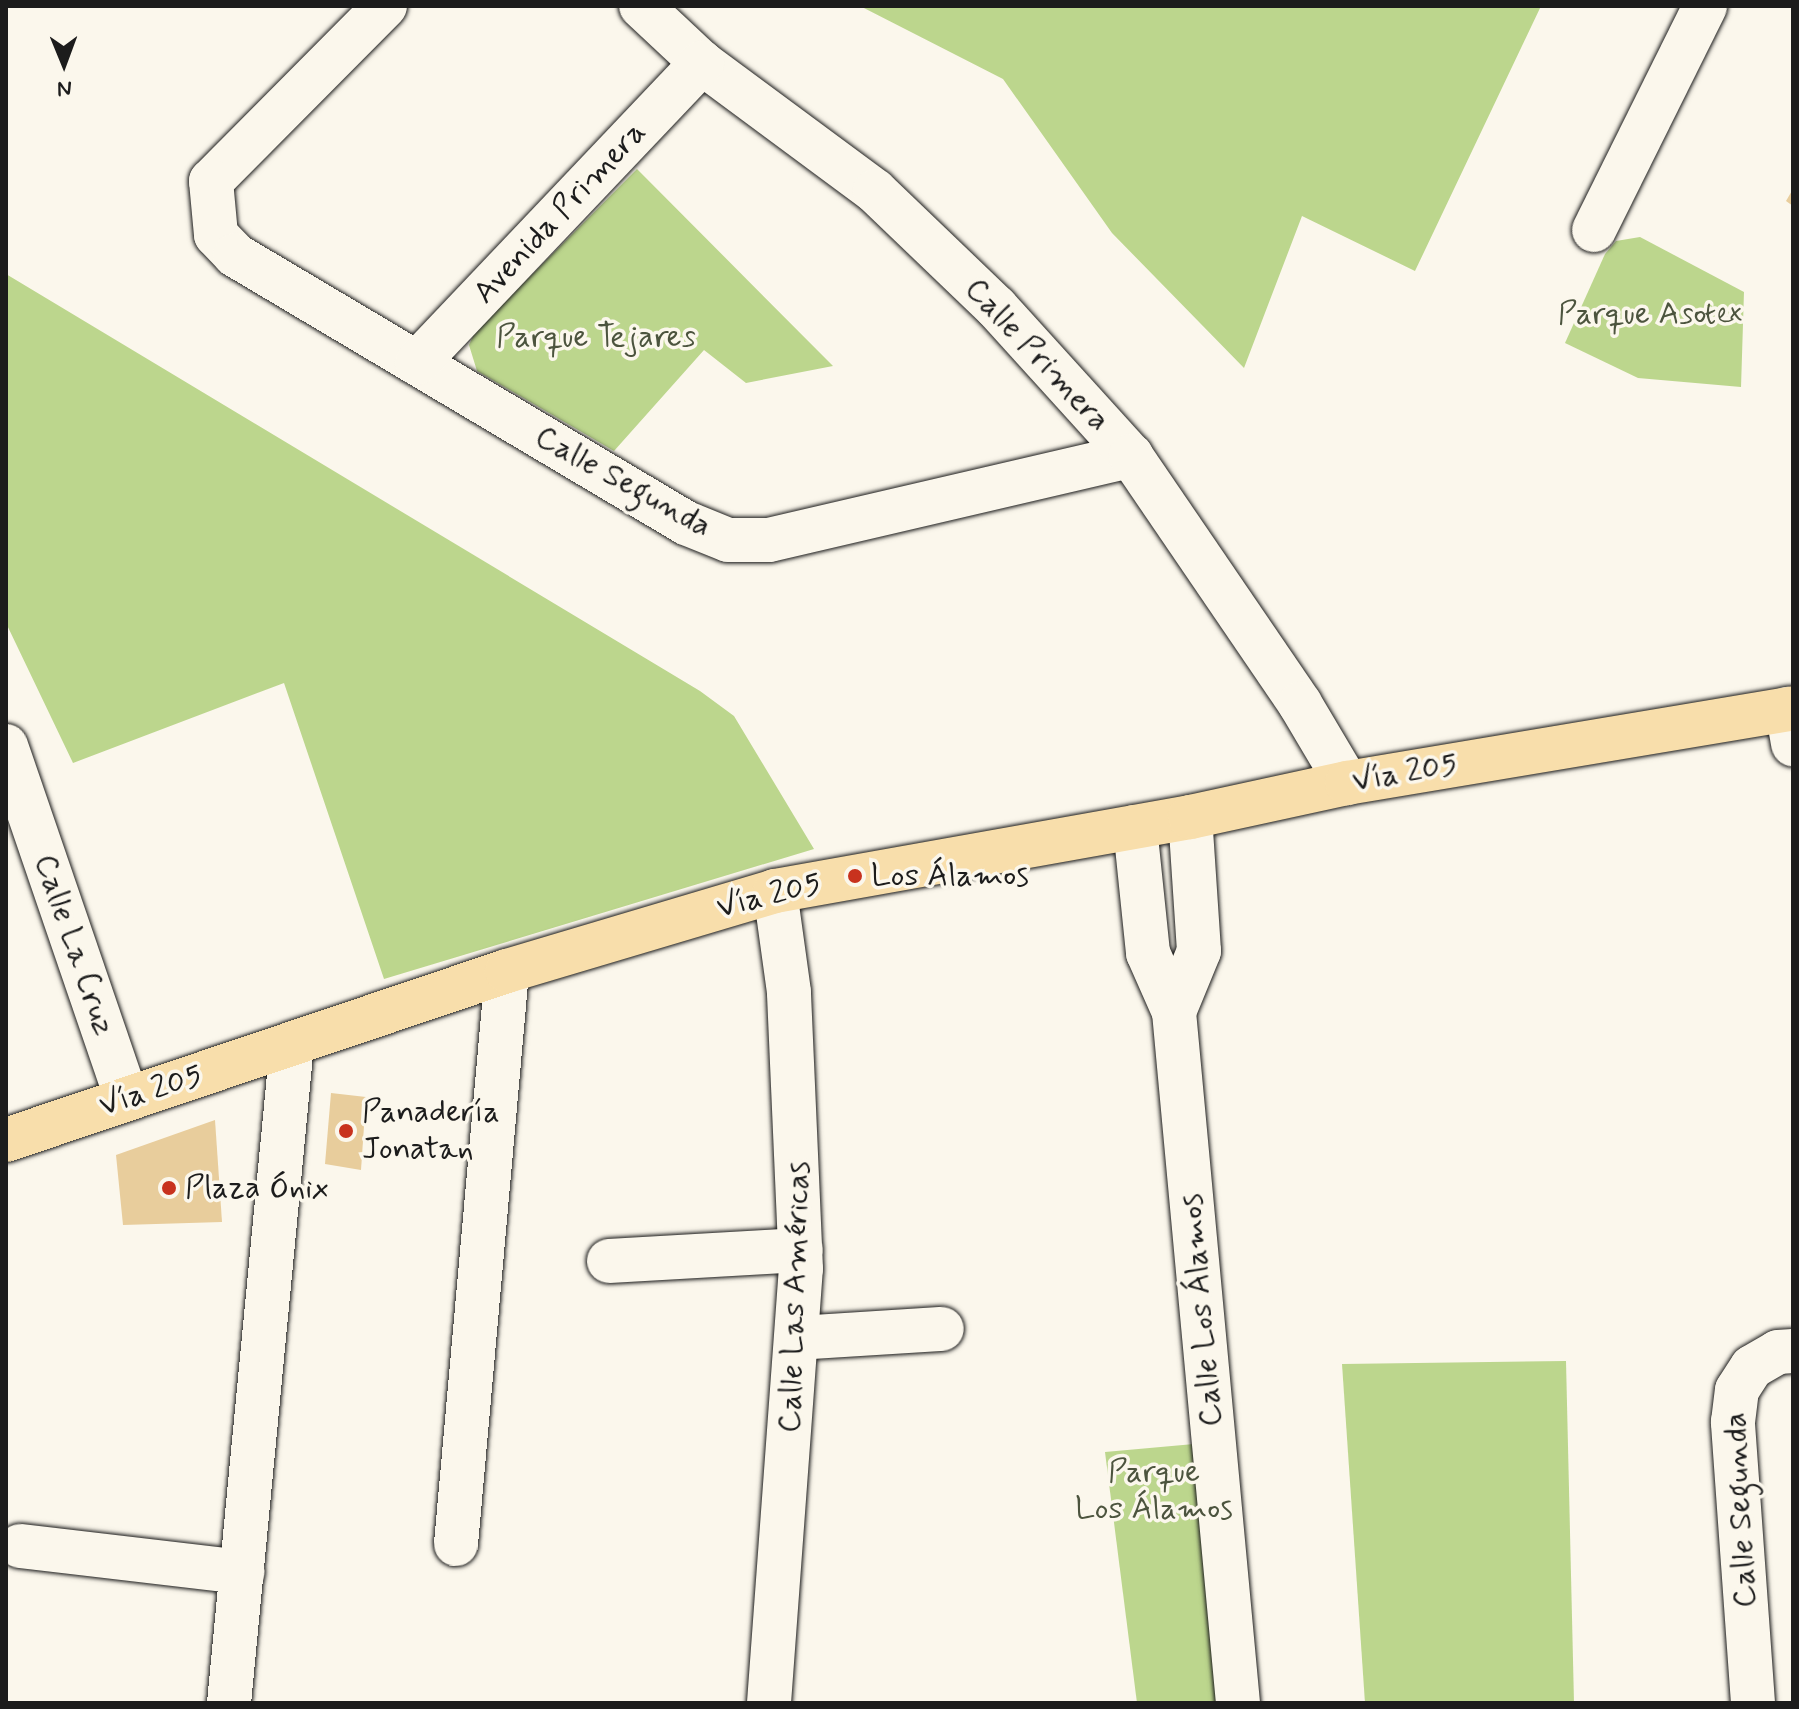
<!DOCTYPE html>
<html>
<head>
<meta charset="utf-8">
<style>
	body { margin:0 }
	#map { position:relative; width:1799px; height:1709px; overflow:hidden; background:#fbf7ec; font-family:Mynerve,sans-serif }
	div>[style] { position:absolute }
	.green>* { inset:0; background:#bcd68d }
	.building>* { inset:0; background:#e8cd9c }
	.roads { filter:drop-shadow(0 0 2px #1c1c1c) drop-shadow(0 0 2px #1c1c1c) }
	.minor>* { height:44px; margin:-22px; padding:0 22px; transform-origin:22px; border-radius:22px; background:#fbf7ec }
	.major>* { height:44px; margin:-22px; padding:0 22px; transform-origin:22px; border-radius:22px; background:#f8deab }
	.dots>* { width:22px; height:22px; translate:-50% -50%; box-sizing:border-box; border:4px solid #fbf7ec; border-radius:50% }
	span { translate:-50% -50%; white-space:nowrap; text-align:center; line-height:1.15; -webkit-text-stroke:7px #fbf7ec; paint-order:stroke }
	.street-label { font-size:32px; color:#1c1c1c }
	.park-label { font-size:32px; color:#4c543e }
	.poi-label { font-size:32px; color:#1c1c1c }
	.left { translate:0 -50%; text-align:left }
	.frame { position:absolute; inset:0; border:8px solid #1c1c1c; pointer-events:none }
	.north { position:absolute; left:24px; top:24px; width:80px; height:80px; -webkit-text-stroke:6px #fbf7ec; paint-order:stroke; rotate:179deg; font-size:22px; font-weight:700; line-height:32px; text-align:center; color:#1c1c1c }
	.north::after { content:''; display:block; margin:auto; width:28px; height:36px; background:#1c1c1c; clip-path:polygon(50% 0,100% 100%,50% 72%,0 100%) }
</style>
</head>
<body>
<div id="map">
	<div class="green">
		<i style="clip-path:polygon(860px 6px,1541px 6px,1415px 271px,1302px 216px,1244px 368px,1112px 233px,1003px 79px)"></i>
		<i style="clip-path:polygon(637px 169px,833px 366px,746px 383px,704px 350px,614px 451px,477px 371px,469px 345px,475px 332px)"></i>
		<i style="clip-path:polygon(1640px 237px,1744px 292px,1741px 387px,1638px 378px,1565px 343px,1605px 254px,1616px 241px)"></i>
		<i style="clip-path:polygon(6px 274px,700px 691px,734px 716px,814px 849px,384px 979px,284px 683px,73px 763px,6px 623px)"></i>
		<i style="clip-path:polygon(1566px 1361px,1574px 1703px,1365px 1703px,1342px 1364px)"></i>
		<i style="clip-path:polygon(1194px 1444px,1217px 1703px,1137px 1703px,1105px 1452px)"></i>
	</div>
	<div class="building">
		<i style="clip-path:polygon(1793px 189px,1793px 206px,1786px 201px)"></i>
		<i style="clip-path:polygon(331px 1093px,366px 1097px,361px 1170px,325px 1164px)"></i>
		<i style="clip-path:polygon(215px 1120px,222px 1222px,123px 1225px,116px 1155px)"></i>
	</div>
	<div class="roads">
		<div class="minor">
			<i style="left:385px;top:6px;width:247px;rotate:134.8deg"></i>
			<i style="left:211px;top:181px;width:54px;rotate:84.7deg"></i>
			<i style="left:216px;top:235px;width:28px;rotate:46deg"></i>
			<i style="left:235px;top:255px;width:525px;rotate:30.72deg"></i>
			<i style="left:686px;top:523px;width:45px;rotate:22deg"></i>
			<i style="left:728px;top:540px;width:41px"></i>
			<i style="left:769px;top:540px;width:372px;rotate:-13.1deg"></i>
			<i style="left:641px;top:6px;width:83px;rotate:43.1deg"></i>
			<i style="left:702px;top:63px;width:215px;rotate:36.5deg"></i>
			<i style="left:875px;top:191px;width:168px;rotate:43.8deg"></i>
			<i style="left:996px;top:307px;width:201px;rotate:47.8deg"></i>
			<i style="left:1131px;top:456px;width:300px;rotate:55.7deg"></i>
			<i style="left:1300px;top:704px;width:92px;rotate:59.3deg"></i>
			<i style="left:1594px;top:230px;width:250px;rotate:-63.6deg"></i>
			<i style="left:417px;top:363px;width:414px;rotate:-46.5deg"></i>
			<i style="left:1787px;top:709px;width:36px;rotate:80deg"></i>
			<i style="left:6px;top:746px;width:373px;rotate:71.1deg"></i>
			<i style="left:1135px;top:827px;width:127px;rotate:84.1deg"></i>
			<i style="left:1148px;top:953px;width:64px;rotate:66.2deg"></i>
			<i style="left:1174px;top:1012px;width:694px;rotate:84.71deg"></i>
			<i style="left:1174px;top:1012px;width:66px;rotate:-67.7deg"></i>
			<i style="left:1199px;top:951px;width:134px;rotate:-93.8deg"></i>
			<i style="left:609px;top:1261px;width:192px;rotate:-3.3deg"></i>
			<i style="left:797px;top:1338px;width:145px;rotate:-3.6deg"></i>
			<i style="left:456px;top:1544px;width:575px;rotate:-84.91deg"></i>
			<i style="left:20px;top:1546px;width:224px;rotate:6.7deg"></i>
			<i style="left:229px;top:1703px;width:662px;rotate:-84.54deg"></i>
			<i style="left:769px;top:1703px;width:435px;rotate:-85.8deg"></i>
			<i style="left:801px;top:1269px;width:277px;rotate:-92.5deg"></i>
			<i style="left:789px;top:992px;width:102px;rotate:-97.9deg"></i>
			<i style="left:1753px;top:1703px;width:282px;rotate:-94.1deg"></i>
			<i style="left:1733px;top:1422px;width:32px;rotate:-83deg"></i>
			<i style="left:1737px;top:1390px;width:27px;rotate:-57deg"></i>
			<i style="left:1752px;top:1367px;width:30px;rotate:-30deg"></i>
			<i style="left:1778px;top:1352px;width:15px;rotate:-4deg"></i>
		</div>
		<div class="major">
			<i style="left:6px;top:1140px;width:529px;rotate:-18.64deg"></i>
			<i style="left:507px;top:971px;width:280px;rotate:-16.6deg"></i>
			<i style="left:775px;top:891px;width:422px;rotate:-10.1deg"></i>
			<i style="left:1190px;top:817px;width:161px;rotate:-12.2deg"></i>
			<i style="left:1347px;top:783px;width:452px;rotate:-9.5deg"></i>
		</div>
	</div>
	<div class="dots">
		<i style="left:855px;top:876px;background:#c8321e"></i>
		<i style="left:346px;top:1131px;background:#c8321e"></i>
		<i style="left:169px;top:1188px;background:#c8321e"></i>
	</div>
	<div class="street-label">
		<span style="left:560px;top:213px;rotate:-47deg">Avenida Primera</span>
		<span style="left:1037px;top:355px;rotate:47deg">Calle Primera</span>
		<span style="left:623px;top:482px;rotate:29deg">Calle Segunda</span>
		<span style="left:1405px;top:773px;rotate:-10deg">Vía 205</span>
		<span style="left:769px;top:896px;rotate:-14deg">Vía 205</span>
		<span style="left:74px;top:945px;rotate:71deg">Calle La Cruz</span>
		<span style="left:151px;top:1091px;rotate:-18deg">Vía 205</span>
		<span style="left:795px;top:1297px;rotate:-88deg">Calle Las Américas</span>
		<span style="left:1202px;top:1310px;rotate:-95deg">Calle Los Álamos</span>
		<span style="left:1741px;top:1510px;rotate:-93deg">Calle Segunda</span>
	</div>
	<div class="park-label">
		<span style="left:1650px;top:314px">Parque Asotex</span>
		<span style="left:596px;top:337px">Parque Tejares</span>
		<span style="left:1154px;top:1491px">Parque<br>Los Álamos</span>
	</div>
	<div class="poi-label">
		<span class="left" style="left:871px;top:876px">Los Álamos</span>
		<span class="left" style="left:362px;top:1131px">Panadería<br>Jonatan</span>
		<span class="left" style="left:185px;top:1188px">Plaza Ónix</span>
	</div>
	<div class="frame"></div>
	<div class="north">N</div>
</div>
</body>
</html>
